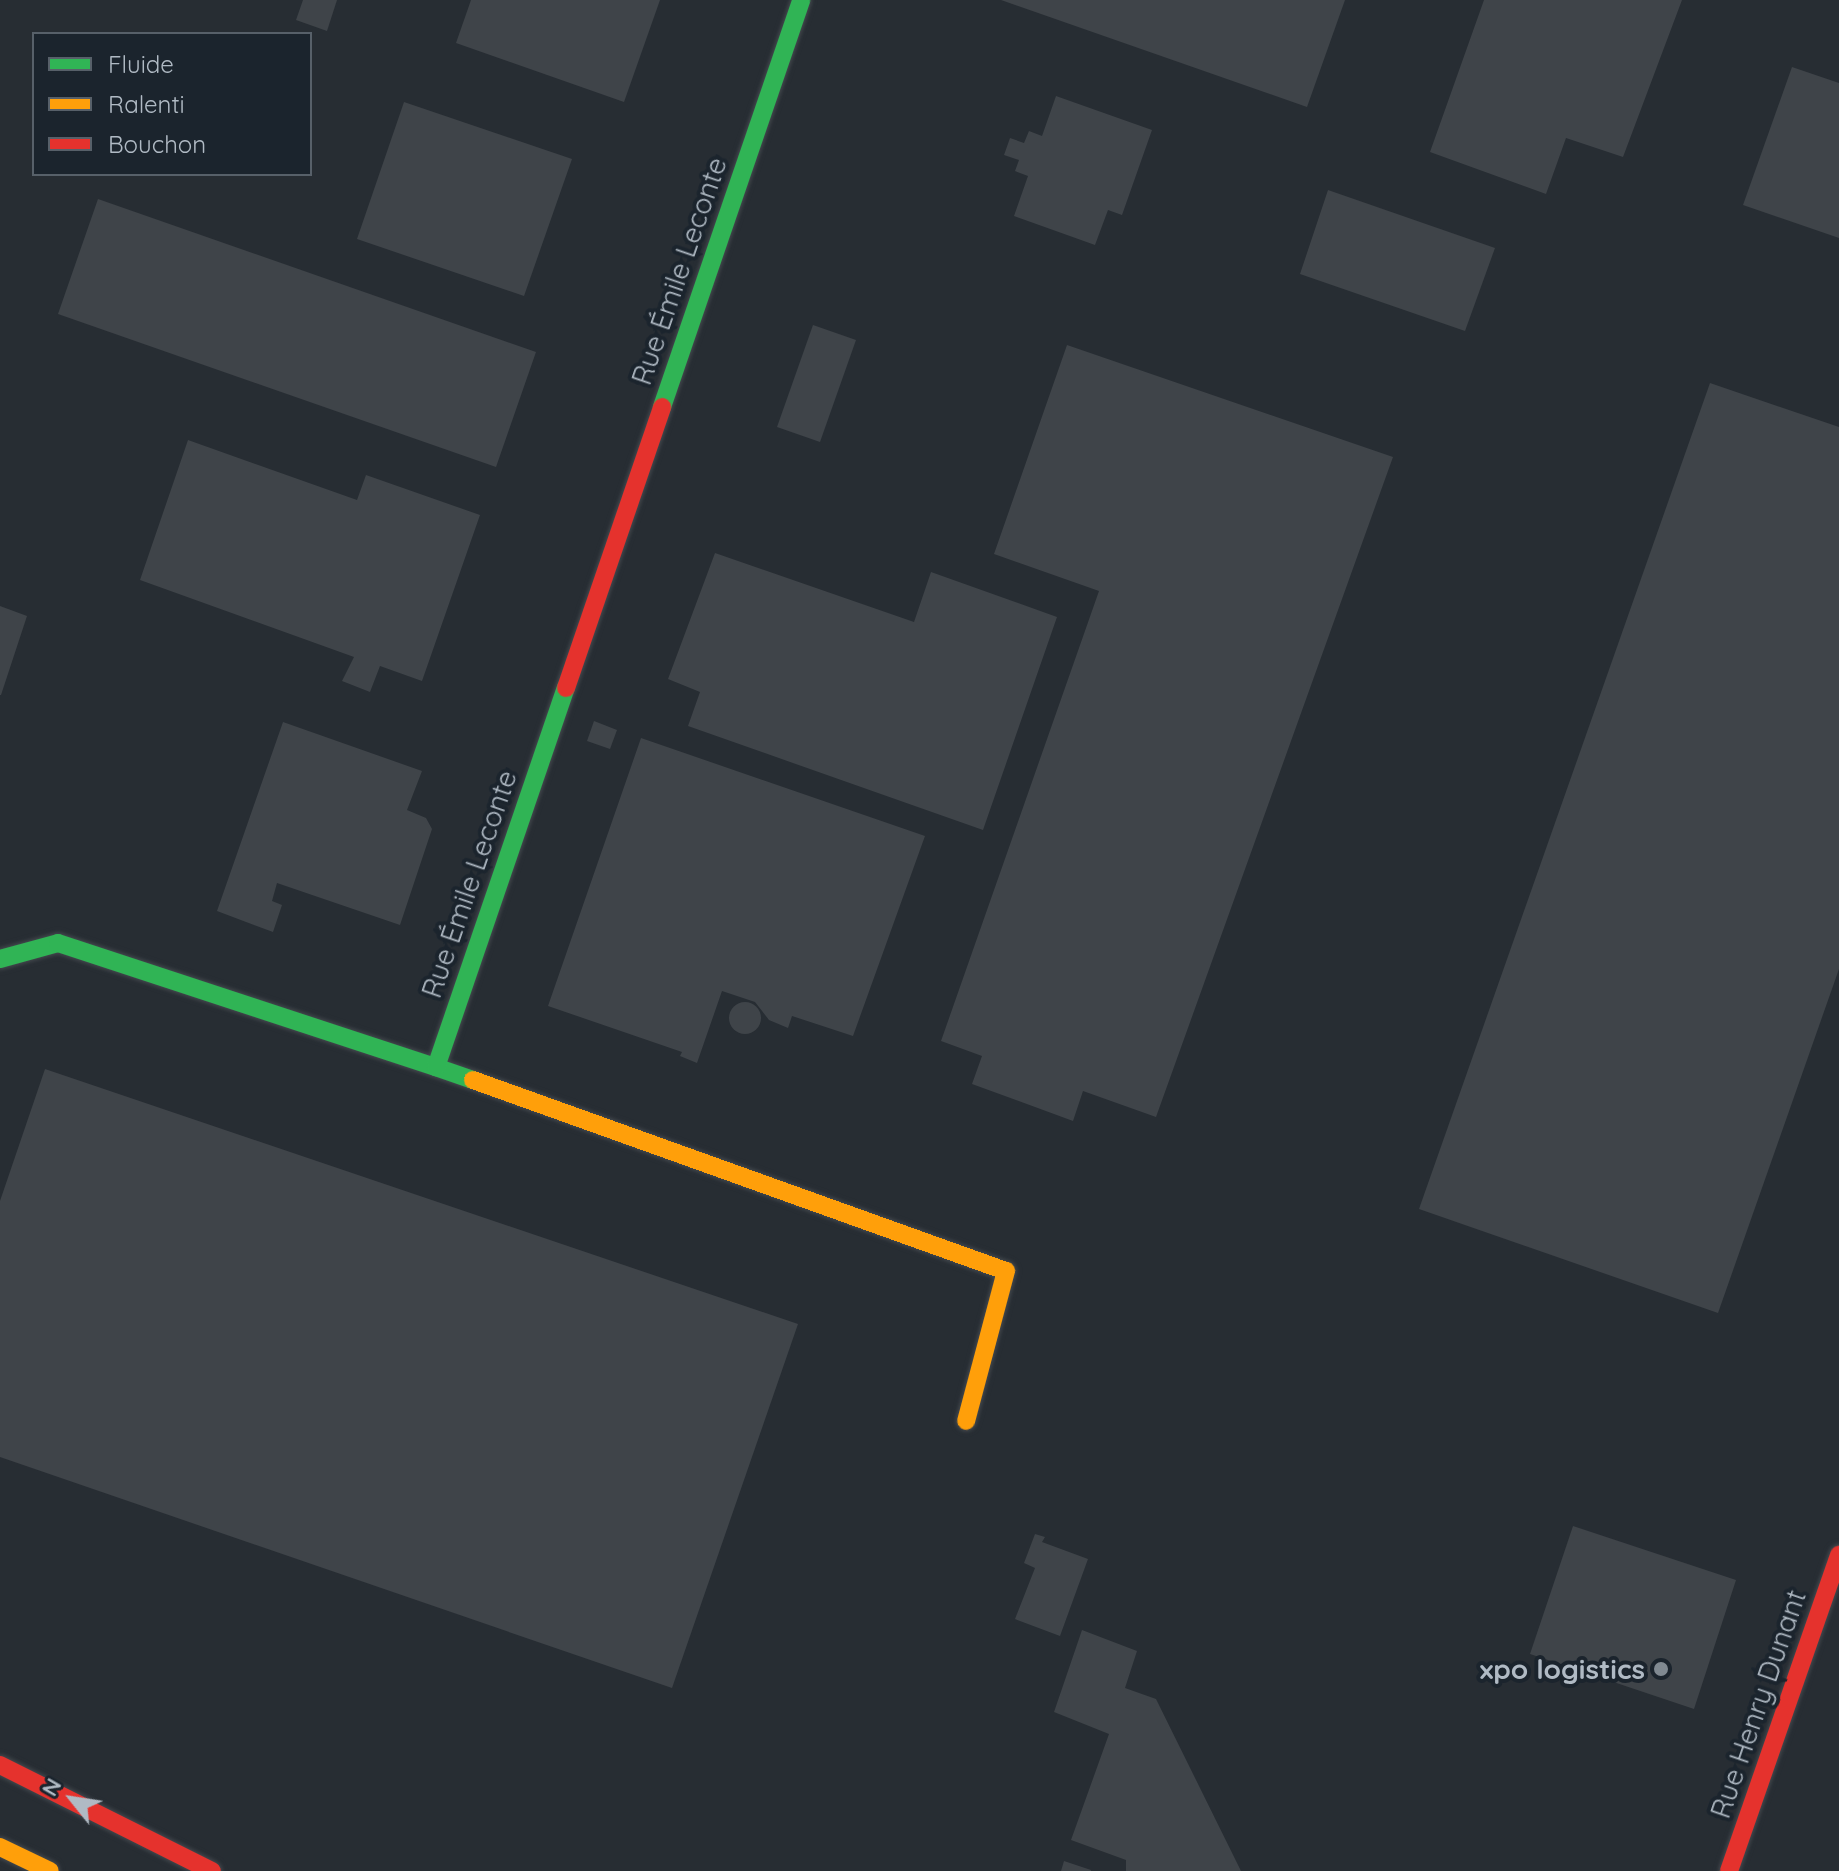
<!DOCTYPE html>
<html>
<head>
<meta charset="utf-8">
<style>
	body { margin:0 }
	#map { position:relative; width:1839px; height:1871px; overflow:hidden; background:#272d33; font-family:Quicksand,sans-serif }
	div>[style] { position:absolute }
	.building>* { inset:0; background:#3f4449 }
	.round { border-radius:50% }
	.roads { filter:drop-shadow(0 0 2px #44494e) drop-shadow(0 0 2px #44494e) }
	.fast>* { height:18px; margin:-9px; padding:0 9px; transform-origin:9px; border-radius:9px; background:#30b455 }
	.slow>* { height:18px; margin:-9px; padding:0 9px; transform-origin:9px; border-radius:9px; background:#ff9f0a }
	.jam>* { height:18px; margin:-9px; padding:0 9px; transform-origin:9px; border-radius:9px; background:#e5322d }
	.dots>* { width:22px; height:22px; translate:-50% -50%; box-sizing:border-box; border:4px solid #1b242d; border-radius:50% }
	span { translate:-50% -50%; white-space:nowrap; text-align:center; line-height:1.15; -webkit-text-stroke:8px #1b242d; paint-order:stroke }
	.street-label { font-size:28px; color:#b0bac4 }
	.poi-label { font-size:28px; color:#b0bac4; font-weight:700 }
	.right { translate:-100% -50%; text-align:right }
	.legend { position:absolute; left:32px; top:32px; width:280px; height:144px; box-sizing:border-box; background:#1b242d; border:2px solid #576069; margin:0; padding:10px 14px; list-style:none; font-size:24px; color:#b0bac4 }
	.legend li { display:flex; align-items:center; gap:16px; height:40px }
	.legend b { width:40px; border:2px solid #576069 }
	.north { position:absolute; left:32px; top:1759px; width:80px; height:80px; -webkit-text-stroke:6px #1b242d; paint-order:stroke; rotate:300deg; font-size:22px; font-weight:700; line-height:32px; text-align:center; color:#b0bac4 }
	.north::after { content:''; display:block; margin:auto; width:28px; height:36px; background:#b0bac4; clip-path:polygon(50% 0,100% 100%,50% 72%,0 100%) }
</style>
</head>
<body>
<div id="map">
	<div class="building">
		<i style="clip-path:polygon(303px 0,337px 0,327px 31px,296px 20px)"></i>
		<i style="clip-path:polygon(471px 0,660px 0,624px 102px,456px 43px)"></i>
		<i style="clip-path:polygon(1001px 0,1345px 0,1307px 107px)"></i>
		<i style="clip-path:polygon(1484px 0,1682px 0,1623px 157px,1566px 138px,1546px 194px,1430px 152px)"></i>
		<i style="clip-path:polygon(1792px 67px,1839px 83px,1839px 238px,1743px 205px)"></i>
		<i style="clip-path:polygon(1056px 96px,1152px 130px,1122px 215px,1108px 210px,1095px 245px,1014px 216px,1028px 176px,1015px 171px,1019px 160px,1004px 155px,1010px 138px,1024px 143px,1029px 131px,1042px 136px)"></i>
		<i style="clip-path:polygon(404px 102px,572px 159px,524px 296px,357px 239px)"></i>
		<i style="clip-path:polygon(1328px 190px,1495px 248px,1465px 331px,1300px 274px)"></i>
		<i style="clip-path:polygon(98px 199px,536px 352px,496px 467px,58px 314px)"></i>
		<i style="clip-path:polygon(813px 325px,856px 340px,820px 442px,777px 427px)"></i>
		<i style="clip-path:polygon(1067px 345px,1393px 457px,1156px 1117px,1083px 1091px,1073px 1121px,972px 1084px,982px 1056px,941px 1041px,1099px 591px,994px 554px)"></i>
		<i style="clip-path:polygon(1710px 383px,1839px 427px,1839px 969px,1718px 1313px,1419px 1209px)"></i>
		<i style="clip-path:polygon(188px 440px,357px 500px,366px 475px,480px 515px,422px 681px,380px 666px,370px 692px,342px 681px,354px 657px,140px 580px)"></i>
		<i style="clip-path:polygon(715px 553px,914px 622px,931px 572px,1057px 617px,983px 830px,688px 726px,700px 692px,668px 679px)"></i>
		<i style="clip-path:polygon(0 606px,27px 616px,1px 695px,0 695px)"></i>
		<i style="clip-path:polygon(594px 721px,617px 730px,610px 749px,587px 741px)"></i>
		<i style="clip-path:polygon(283px 722px,422px 771px,407px 810px,426px 818px,432px 829px,400px 925px,277px 883px,272px 901px,282px 905px,273px 932px,217px 911px)"></i>
		<i style="clip-path:polygon(641px 738px,925px 836px,853px 1036px,792px 1016px,788px 1028px,769px 1020px,755px 1002px,722px 991px,697px 1063px,680px 1056px,682px 1052px,548px 1006px)"></i>
		<i class="round" style="left:729px;top:1002px;width:32px;height:32px"></i>
		<i style="clip-path:polygon(45px 1069px,798px 1324px,672px 1688px,0 1457px,0 1201px)"></i>
		<i style="clip-path:polygon(1573px 1526px,1736px 1580px,1694px 1709px,1530px 1654px)"></i>
		<i style="clip-path:polygon(1035px 1534px,1045px 1537px,1042px 1542px,1088px 1559px,1060px 1636px,1015px 1619px,1035px 1568px,1024px 1563px)"></i>
		<i style="clip-path:polygon(1082px 1630px,1137px 1651px,1125px 1688px,1156px 1699px,1241px 1871px,1126px 1871px,1126px 1860px,1071px 1840px,1109px 1734px,1054px 1712px)"></i>
		<i style="clip-path:polygon(1064px 1861px,1091px 1870px,1091px 1871px,1061px 1871px)"></i>
	</div>
	<div class="roads">
		<div class="fast">
			<i style="left:662px;top:407px;width:430px;rotate:-71.1deg"></i>
			<i style="left:0;top:959px;width:60px;rotate:-15.4deg"></i>
			<i style="left:58px;top:943px;width:398px;rotate:18.2deg"></i>
			<i style="left:473px;top:1080px;width:39px;rotate:-161deg"></i>
			<i style="left:436px;top:1067px;width:401px;rotate:-71.1deg"></i>
		</div>
		<div class="slow">
			<i style="left:473px;top:1080px;width:566px;rotate:19.72deg"></i>
			<i style="left:1006px;top:1271px;width:155px;rotate:104.9deg"></i>
			<i style="left:0;top:1847px;width:55px;rotate:25.6deg"></i>
		</div>
		<div class="jam">
			<i style="left:566px;top:688px;width:297px;rotate:-71.1deg"></i>
			<i style="left:0;top:1765px;width:237px;rotate:26.6deg"></i>
			<i style="left:1729px;top:1871px;width:335px;rotate:-70.8deg"></i>
		</div>
	</div>
	<div class="dots">
		<i style="left:1661px;top:1669px;background:#808991"></i>
	</div>
	<div class="street-label">
		<span style="left:679px;top:271px;rotate:-71deg">Rue Émile Leconte</span>
		<span style="left:469px;top:884px;rotate:-71deg">Rue Émile Leconte</span>
		<span style="left:1758px;top:1704px;rotate:-71deg">Rue Henry Dunant</span>
	</div>
	<div class="poi-label">
		<span class="right" style="left:1645px;top:1669px">xpo logistics</span>
	</div>
	<ul class="legend">
	<li><b style="height:10px;background:#30b455"></b>Fluide</li>
	<li><b style="height:10px;background:#ff9f0a"></b>Ralenti</li>
	<li><b style="height:10px;background:#e5322d"></b>Bouchon</li>
	</ul>
	<div class="north">N</div>
</div>
</body>
</html>
